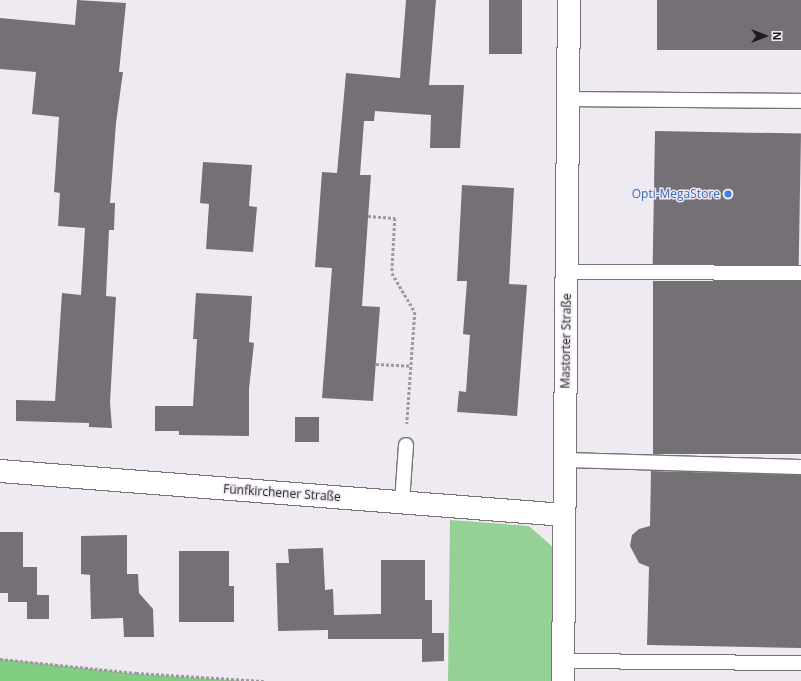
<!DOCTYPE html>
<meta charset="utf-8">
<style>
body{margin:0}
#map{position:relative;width:801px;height:681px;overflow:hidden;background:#efeaf1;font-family:"Open Sans",sans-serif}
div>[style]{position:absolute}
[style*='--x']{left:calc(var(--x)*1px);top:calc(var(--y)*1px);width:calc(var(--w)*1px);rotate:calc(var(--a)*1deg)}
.green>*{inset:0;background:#95d095}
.forest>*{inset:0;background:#81ce82}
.building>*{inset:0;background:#747076;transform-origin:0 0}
.path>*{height:2.5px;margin-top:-1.25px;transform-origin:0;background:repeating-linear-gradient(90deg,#9d999e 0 3px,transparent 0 5px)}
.roads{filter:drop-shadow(1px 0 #767278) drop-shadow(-1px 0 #767278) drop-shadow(0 1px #767278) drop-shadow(0 -1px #767278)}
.lane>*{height:14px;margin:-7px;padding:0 7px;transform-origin:7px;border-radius:7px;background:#fff}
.street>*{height:22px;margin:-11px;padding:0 11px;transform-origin:11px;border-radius:11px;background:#fff}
.dots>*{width:11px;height:11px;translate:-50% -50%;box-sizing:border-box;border:2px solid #efeaf1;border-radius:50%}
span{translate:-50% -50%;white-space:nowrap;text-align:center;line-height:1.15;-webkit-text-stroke:3px #efeaf1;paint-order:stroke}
.shop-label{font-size:12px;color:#366cbe}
.right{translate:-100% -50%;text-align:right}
.street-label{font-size:12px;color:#1e1c1f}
.north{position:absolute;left:745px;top:16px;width:40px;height:40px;-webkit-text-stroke:3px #efeaf1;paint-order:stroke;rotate:90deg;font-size:11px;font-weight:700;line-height:16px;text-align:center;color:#1e1c1f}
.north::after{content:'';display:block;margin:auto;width:14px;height:18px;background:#1e1c1f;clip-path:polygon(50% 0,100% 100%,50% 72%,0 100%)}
</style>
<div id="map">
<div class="green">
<div style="clip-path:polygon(450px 520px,529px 526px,555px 549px,553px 681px,448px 681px)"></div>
</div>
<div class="forest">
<div style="clip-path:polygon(0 659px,137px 674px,244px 681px,0 681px)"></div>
</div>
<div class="building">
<div style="clip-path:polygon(77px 0,126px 3px,119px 72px,123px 72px,116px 123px,110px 203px,115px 203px,114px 230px,109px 230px,106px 296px,116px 297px,110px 402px,112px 428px,89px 427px,89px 423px,16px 421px,16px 400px,55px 401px,62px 293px,81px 295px,85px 228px,58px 226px,60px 193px,54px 192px,59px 117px,32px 114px,36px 72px,0 69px,0 18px,75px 25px)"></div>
<div style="clip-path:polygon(406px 0,436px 0,429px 85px,464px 85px,460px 148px,430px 148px,431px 115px,375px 111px,374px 121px,364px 121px,360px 175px,371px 175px,362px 306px,380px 307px,373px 401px,322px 398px,332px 268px,315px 267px,322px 172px,337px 173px,346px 73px,400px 78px)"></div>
<div style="left:489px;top:0;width:33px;height:54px"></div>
<div style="left:657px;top:0;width:144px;height:50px"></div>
<div style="left:655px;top:131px;width:146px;height:133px;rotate:1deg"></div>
<div style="clip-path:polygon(203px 162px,252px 165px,249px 206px,257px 207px,253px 252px,206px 249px,209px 204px,200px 203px)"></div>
<div style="clip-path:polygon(462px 185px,514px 188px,509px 284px,527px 285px,517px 416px,457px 412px,459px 391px,466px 392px,470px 335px,463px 334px,467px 281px,457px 281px)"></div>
<div style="left:653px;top:281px;width:148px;height:173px"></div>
<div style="clip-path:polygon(196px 293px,252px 296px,249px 342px,254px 343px,249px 389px,249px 436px,179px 435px,179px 431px,155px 431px,155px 406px,193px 406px,197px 339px,193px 339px)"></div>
<div style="left:295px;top:417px;width:24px;height:25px"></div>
<div style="clip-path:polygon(651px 471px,801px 475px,801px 648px,647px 645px,649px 567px,639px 563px,630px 546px,632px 535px,639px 529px,650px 526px)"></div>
<div style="clip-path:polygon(0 532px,23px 532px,23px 567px,37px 567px,37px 595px,49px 595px,49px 619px,27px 619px,27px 602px,8px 602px,8px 593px,0 593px)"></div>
<div style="clip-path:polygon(127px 535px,127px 574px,138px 574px,139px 593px,153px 609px,154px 637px,124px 637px,123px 618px,91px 619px,90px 575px,81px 574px,81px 536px)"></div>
<div style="clip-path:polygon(323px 548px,325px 590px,333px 589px,334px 615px,381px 614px,381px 560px,425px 560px,425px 600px,432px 600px,432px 633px,444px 633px,444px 661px,422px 662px,422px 639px,328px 639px,328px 630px,278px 631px,276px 563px,289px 563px,288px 549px)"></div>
<div style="clip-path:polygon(179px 551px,229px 551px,229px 586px,234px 586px,234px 622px,179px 622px)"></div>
</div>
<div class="path">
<div style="--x:368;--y:216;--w:27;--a:4"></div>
<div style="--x:395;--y:218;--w:55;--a:93.1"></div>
<div style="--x:392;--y:273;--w:45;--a:59.5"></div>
<div style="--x:415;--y:312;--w:112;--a:94.1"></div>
<div style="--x:376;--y:364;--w:35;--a:3"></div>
<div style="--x:0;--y:659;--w:137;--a:5.9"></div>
<div style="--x:136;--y:673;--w:128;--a:3.6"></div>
</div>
<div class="roads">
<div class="lane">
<div style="--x:569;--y:99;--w:232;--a:0.5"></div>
<div style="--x:567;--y:272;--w:234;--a:0.2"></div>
<div style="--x:565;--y:460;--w:236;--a:1.7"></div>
<div style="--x:402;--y:502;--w:57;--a:-86"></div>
<div style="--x:563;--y:661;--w:238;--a:0.5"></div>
</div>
<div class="street">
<div style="--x:0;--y:471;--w:566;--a:4.46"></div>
<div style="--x:563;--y:681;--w:681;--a:-89.5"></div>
</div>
</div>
<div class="dots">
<div style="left:728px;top:194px;background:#3f7fe0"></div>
</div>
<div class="shop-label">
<span class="right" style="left:720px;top:194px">Opti-MegaStore</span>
</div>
<div class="street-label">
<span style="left:566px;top:341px;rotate:-89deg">Mastorter Straße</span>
<span style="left:282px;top:493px;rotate:4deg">Fünfkirchener Straße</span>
</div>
<div class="north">N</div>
</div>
